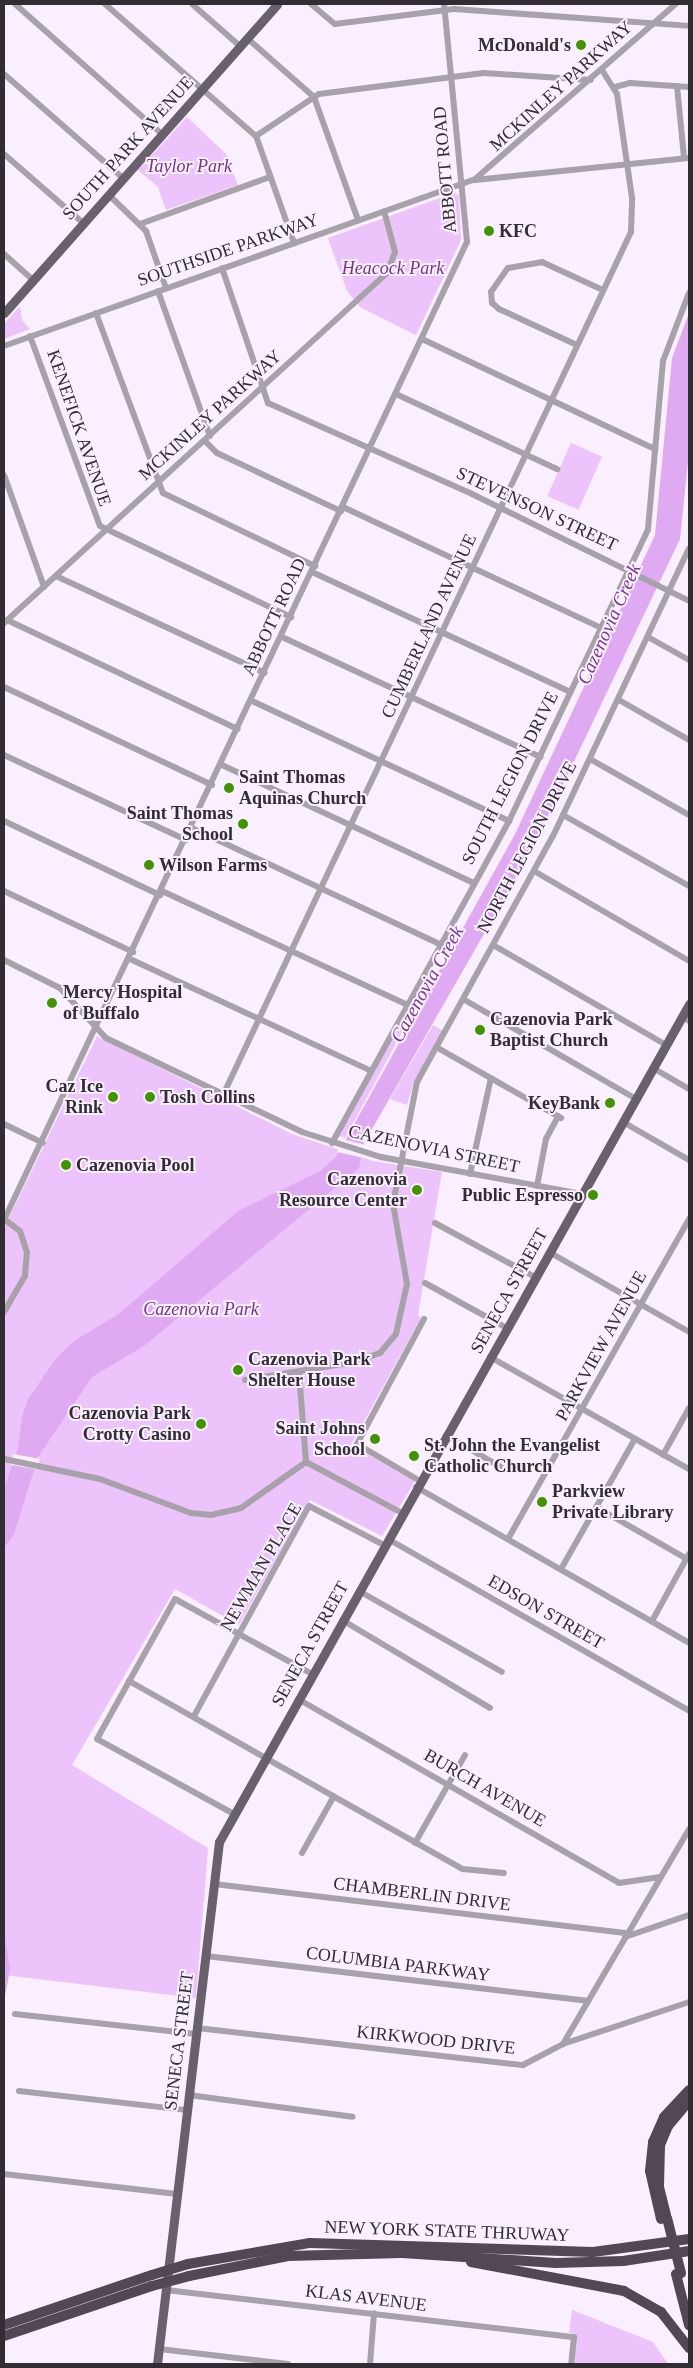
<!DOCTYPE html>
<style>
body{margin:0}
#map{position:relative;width:693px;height:2368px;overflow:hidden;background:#faeffe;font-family:Georgia,serif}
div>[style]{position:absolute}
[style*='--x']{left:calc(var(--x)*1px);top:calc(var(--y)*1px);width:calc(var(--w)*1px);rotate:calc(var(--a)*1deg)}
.green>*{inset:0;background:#ecc3fa;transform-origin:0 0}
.water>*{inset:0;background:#e0aaf3}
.pier>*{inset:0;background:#faeffe;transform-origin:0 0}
.minor>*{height:6px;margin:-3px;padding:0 3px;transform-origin:3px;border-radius:3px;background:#a7a2a9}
.major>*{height:9px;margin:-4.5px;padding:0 4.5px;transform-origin:4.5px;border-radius:4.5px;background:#68606b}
.highway>*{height:10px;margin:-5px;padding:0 5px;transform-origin:5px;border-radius:5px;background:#524855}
.highway-bridge>*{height:10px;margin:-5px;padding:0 5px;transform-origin:5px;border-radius:5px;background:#524855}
.dots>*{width:14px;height:14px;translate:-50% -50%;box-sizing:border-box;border:2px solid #faeffe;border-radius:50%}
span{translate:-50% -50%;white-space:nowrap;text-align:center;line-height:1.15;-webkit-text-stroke:4px #faeffe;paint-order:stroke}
.poi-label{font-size:18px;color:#312d33;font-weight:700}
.right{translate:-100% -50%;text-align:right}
.left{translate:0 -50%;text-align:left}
.street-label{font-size:18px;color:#312d33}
.park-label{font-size:18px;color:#743589;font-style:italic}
.water-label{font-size:19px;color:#77378c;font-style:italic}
.frame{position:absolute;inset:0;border:5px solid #312d33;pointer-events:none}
</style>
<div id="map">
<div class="green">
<div style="clip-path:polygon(187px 117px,226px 154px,238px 185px,166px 210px,158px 187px,138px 170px)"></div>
<div style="clip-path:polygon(454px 193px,459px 196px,461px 240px,416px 335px,360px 307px,347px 291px,328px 238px)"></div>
<div style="clip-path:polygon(20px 306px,22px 320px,30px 329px,4px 339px,4px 324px)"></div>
<div style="left:571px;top:443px;width:34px;height:58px;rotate:24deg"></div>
<div style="clip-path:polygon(407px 1008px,413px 1012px,345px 1138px,339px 1136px)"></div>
<div style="clip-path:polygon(433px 1025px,443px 1031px,414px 1081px,407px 1105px,390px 1099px)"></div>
<div style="clip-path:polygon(97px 1036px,292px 1134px,373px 1161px,442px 1172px,418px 1315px,421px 1318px,351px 1445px,415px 1481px,382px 1536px,310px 1500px,239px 1625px,175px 1589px,72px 1765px,208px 1848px,196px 1998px,4px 1975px,4px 1228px)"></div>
<div style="clip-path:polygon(572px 2310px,653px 2342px,668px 2364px,573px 2364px,576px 2334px,569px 2333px)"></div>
</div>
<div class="water">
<div style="clip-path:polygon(689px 313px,689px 452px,680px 539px,530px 854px,364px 1143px,359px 1168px,144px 1346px,92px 1377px,38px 1457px,14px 1534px,4px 1548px,4px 1489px,18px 1448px,22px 1417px,27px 1401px,56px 1358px,74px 1341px,120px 1313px,238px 1211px,320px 1171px,336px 1157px,515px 834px,655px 535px,672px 358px)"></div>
<div style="clip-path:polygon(4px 1934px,10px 1969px,4px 2002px)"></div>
</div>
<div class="pier">
<div style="clip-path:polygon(342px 1139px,366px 1145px,364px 1158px,337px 1152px)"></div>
<div style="left:13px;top:1454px;width:27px;height:11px;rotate:10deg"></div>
</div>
<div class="minor">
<div style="--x:15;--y:4;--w:196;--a:41.5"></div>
<div style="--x:105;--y:4;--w:201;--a:41.2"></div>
<div style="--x:256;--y:136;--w:114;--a:70.4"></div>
<div style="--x:192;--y:4;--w:64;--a:41.2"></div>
<div style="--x:311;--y:4;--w:31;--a:40"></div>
<div style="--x:335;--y:24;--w:120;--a:-7.2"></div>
<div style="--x:454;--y:9;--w:236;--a:4.1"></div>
<div style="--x:247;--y:38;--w:89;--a:41.4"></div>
<div style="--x:314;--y:97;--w:131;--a:70.3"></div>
<div style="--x:4;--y:74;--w:158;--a:41.2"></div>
<div style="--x:677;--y:86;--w:72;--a:84.4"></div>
<div style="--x:615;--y:87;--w:16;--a:-15"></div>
<div style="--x:630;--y:83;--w:59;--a:3.9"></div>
<div style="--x:256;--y:136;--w:76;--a:-33.7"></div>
<div style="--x:319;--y:94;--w:166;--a:-7.3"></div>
<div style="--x:484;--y:73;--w:107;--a:3.7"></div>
<div style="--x:4;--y:154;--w:105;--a:41.1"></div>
<div style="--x:475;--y:180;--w:215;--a:-5.9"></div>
<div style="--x:109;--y:195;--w:52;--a:44.2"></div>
<div style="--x:146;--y:231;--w:60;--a:70.7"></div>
<div style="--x:140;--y:224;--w:138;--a:-19.9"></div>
<div style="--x:4;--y:254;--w:39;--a:42"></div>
<div style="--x:222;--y:268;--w:143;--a:71.2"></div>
<div style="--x:268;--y:403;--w:223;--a:24"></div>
<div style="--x:472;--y:494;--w:242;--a:26.2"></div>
<div style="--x:158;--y:291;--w:154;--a:70.3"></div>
<div style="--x:96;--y:313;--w:192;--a:69.6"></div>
<div style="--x:163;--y:493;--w:169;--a:25.7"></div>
<div style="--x:30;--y:336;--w:202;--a:69.8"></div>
<div style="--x:100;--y:526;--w:212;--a:25.5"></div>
<div style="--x:422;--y:339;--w:258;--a:25.3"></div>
<div style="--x:577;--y:345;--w:86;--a:-155.2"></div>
<div style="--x:499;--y:309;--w:9;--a:-139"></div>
<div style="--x:492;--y:303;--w:11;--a:-95"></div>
<div style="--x:491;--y:292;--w:29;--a:-55"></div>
<div style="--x:508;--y:268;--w:35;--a:-10"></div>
<div style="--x:542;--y:262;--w:67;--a:24.7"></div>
<div style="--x:4;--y:346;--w:498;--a:-19.5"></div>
<div style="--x:474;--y:180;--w:268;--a:-41.1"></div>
<div style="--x:396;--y:394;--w:178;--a:25"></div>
<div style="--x:205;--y:441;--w:17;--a:45"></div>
<div style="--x:217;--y:453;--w:137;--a:25.1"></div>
<div style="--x:4;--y:475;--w:119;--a:70.3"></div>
<div style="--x:343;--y:507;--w:285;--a:25.1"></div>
<div style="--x:312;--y:572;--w:285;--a:24.9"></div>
<div style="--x:56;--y:576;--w:230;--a:24.9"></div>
<div style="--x:7;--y:620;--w:255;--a:25.3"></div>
<div style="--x:4;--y:623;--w:519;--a:-42.42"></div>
<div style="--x:387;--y:273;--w:22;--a:-69"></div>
<div style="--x:395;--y:252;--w:42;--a:-105"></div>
<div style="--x:282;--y:637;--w:285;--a:24.9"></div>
<div style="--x:648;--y:637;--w:47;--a:29.3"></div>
<div style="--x:4;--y:687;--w:230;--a:25.2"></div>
<div style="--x:619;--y:700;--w:81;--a:29.7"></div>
<div style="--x:252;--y:701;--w:284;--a:25"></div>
<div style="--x:4;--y:755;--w:201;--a:25"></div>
<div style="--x:590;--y:759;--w:114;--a:29.5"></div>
<div style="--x:222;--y:765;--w:278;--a:25.1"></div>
<div style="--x:563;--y:815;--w:145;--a:29.4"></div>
<div style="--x:4;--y:821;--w:173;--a:25.4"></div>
<div style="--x:192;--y:828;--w:274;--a:25.1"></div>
<div style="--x:534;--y:871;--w:179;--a:30.1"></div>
<div style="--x:4;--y:891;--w:143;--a:25.3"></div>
<div style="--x:162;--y:891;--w:268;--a:24.9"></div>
<div style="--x:493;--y:945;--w:200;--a:30"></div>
<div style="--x:130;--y:959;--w:264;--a:24.9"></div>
<div style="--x:4;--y:960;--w:63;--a:26.6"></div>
<div style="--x:60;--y:988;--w:68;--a:47.4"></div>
<div style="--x:106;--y:1038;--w:217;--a:25.6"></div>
<div style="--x:302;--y:1132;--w:83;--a:17.6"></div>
<div style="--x:381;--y:1157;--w:204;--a:10.4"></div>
<div style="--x:463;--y:999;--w:200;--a:30"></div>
<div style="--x:682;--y:1016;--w:9;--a:36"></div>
<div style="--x:436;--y:1047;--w:144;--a:29.6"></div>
<div style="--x:653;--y:1068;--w:42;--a:30.3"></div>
<div style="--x:224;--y:1093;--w:952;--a:-64.7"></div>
<div style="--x:631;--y:232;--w:34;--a:-88"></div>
<div style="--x:632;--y:198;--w:105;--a:-98.2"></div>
<div style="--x:617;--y:94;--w:28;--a:-122"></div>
<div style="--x:623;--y:1122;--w:76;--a:29.9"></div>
<div style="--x:4;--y:1124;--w:43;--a:26"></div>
<div style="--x:332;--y:1143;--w:367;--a:-61.2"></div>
<div style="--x:509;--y:821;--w:323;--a:-64.5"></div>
<div style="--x:648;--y:529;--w:169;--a:-84.9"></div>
<div style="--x:663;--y:361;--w:73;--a:-69.1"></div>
<div style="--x:470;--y:1174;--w:98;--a:-77.7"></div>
<div style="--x:537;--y:1186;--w:48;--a:-79.2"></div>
<div style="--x:546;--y:1139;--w:26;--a:-62"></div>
<div style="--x:4;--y:1219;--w:20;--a:37"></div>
<div style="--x:20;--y:1231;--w:22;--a:72"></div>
<div style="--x:27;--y:1252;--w:24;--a:95"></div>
<div style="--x:25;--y:1276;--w:42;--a:120.3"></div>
<div style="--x:4;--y:1220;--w:1082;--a:-64.67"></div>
<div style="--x:467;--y:242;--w:239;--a:-95.5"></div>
<div style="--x:435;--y:1223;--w:114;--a:28.4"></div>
<div style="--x:549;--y:1252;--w:161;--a:29.7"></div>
<div style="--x:425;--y:1283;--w:94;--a:28.8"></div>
<div style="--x:490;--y:1357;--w:228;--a:29.4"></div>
<div style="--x:299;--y:1373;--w:89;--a:85.5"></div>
<div style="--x:245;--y:1380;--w:111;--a:-9.3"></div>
<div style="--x:355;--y:1362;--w:27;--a:-20"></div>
<div style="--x:380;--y:1353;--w:25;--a:-50"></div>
<div style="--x:396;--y:1334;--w:51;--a:-77.6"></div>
<div style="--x:407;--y:1284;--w:81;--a:-99.9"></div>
<div style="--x:393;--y:1204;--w:124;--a:-78.9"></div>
<div style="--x:417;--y:1082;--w:281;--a:-61.1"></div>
<div style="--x:553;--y:836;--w:318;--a:-64.7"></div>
<div style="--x:446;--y:1435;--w:67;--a:30.4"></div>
<div style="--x:663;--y:1455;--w:54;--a:-61"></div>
<div style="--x:4;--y:1459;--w:98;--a:11.8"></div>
<div style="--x:100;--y:1479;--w:97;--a:20.5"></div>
<div style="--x:191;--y:1513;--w:20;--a:6"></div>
<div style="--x:211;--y:1515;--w:31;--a:-13"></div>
<div style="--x:241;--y:1508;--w:80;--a:-35.3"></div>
<div style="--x:306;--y:1462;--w:109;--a:28"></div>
<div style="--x:420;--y:1481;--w:73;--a:-149.6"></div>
<div style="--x:357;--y:1444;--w:142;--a:-61.8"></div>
<div style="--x:416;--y:1487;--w:314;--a:29.7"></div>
<div style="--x:596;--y:1507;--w:105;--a:29.7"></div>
<div style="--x:388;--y:1539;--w:347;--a:29.7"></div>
<div style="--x:508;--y:1539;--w:368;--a:-60.5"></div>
<div style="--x:561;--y:1569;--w:150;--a:-60.4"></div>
<div style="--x:359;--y:1591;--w:164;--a:29.5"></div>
<div style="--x:342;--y:1620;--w:172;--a:30.7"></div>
<div style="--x:652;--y:1621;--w:77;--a:-61.1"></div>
<div style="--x:129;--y:1681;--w:383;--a:29.4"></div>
<div style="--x:463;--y:1869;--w:41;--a:5.6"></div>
<div style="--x:298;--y:1699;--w:370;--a:29.8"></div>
<div style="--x:619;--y:1883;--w:42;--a:-8.1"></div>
<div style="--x:194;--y:1716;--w:239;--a:-61.3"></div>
<div style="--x:309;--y:1506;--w:85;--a:27.5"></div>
<div style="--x:234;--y:1814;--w:156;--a:-151.3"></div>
<div style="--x:97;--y:1739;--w:160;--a:-60.9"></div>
<div style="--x:175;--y:1599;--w:156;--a:28.7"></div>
<div style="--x:415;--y:1843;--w:101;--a:-60.4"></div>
<div style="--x:302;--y:1853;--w:65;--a:-60.7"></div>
<div style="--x:214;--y:1884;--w:416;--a:6.8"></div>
<div style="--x:625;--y:1937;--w:68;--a:-19"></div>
<div style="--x:206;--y:1956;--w:384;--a:6.7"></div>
<div style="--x:15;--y:2014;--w:182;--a:6.3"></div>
<div style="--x:197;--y:2028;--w:328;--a:6.5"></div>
<div style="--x:523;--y:2065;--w:45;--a:-27.7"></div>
<div style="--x:563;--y:2044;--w:133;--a:-18.4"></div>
<div style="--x:563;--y:2044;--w:249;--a:-59.6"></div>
<div style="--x:19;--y:2091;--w:169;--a:6.5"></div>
<div style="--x:189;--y:2095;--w:165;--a:7.6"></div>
<div style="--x:4;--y:2174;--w:174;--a:6.6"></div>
<div style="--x:166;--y:2290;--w:411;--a:6.6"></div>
<div style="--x:574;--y:2337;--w:27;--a:96"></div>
<div style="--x:159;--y:2349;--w:130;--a:6.6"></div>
<div style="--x:370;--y:2364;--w:51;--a:-85.5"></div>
</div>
<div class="major">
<div style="--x:4;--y:313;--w:412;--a:-48.5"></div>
<div style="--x:157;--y:2364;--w:526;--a:-83.23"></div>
<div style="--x:219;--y:1842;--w:961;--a:-60.71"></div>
</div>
<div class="highway">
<div style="--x:666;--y:2215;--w:30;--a:-104"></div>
<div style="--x:659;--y:2186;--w:41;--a:-88.6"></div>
<div style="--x:660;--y:2145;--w:21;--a:-67"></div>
<div style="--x:668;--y:2126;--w:33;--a:-50"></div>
<div style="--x:661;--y:2219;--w:49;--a:-102.9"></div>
<div style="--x:650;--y:2171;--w:29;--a:-84"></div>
<div style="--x:653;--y:2142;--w:27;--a:-66"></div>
<div style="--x:664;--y:2117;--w:37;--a:-47"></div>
<div style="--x:471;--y:2262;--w:156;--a:10.7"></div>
<div style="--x:624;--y:2291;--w:43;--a:29.6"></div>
<div style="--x:661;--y:2312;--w:46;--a:52.1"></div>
<div style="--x:188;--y:2264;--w:124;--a:-9.8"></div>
<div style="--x:310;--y:2243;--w:283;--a:1.8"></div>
<div style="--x:593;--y:2252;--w:97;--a:-7.7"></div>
<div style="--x:676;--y:2274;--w:53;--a:75.7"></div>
<div style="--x:189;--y:2276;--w:101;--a:-11.4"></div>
<div style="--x:288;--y:2256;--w:114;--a:-1.5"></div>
<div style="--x:402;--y:2253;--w:154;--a:3.7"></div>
<div style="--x:556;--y:2263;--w:67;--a:-1.7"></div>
<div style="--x:623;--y:2261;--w:67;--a:-8.6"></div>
<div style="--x:4;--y:2325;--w:156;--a:-18.7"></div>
<div style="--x:4;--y:2336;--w:156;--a:-18.7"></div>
</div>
<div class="highway-bridge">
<div style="--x:667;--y:2218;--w:57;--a:75.7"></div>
<div style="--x:152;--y:2275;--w:38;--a:-17"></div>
<div style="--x:152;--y:2286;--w:38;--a:-15"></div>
</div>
<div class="dots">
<div style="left:581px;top:45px;background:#419400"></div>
<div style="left:489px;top:231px;background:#419400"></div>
<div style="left:229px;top:788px;background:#419400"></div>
<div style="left:243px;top:824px;background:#419400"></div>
<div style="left:149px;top:865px;background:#419400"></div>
<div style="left:52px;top:1003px;background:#419400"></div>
<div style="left:480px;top:1030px;background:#419400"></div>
<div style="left:113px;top:1097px;background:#419400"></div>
<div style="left:150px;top:1097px;background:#419400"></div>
<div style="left:610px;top:1103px;background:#419400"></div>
<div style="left:66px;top:1165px;background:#419400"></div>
<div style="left:417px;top:1190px;background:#419400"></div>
<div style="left:593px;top:1195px;background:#419400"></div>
<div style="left:238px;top:1370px;background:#419400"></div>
<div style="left:201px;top:1424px;background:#419400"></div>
<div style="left:375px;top:1439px;background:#419400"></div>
<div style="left:414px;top:1456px;background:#419400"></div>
<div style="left:542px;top:1502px;background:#419400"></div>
</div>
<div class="poi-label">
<span class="right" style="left:571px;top:45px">McDonald's</span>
<span class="left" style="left:499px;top:231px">KFC</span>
<span class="left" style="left:239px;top:788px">Saint Thomas<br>Aquinas Church</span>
<span class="right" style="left:233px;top:824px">Saint Thomas<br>School</span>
<span class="left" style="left:159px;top:865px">Wilson Farms</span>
<span class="left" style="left:63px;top:1003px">Mercy Hospital<br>of Buffalo</span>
<span class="left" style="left:490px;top:1030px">Cazenovia Park<br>Baptist Church</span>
<span class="right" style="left:103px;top:1097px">Caz Ice<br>Rink</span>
<span class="left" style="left:160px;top:1097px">Tosh Collins</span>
<span class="right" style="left:600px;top:1103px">KeyBank</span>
<span class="left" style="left:76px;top:1165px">Cazenovia Pool</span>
<span class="right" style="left:407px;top:1190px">Cazenovia<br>Resource Center</span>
<span class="right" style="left:583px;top:1195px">Public Espresso</span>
<span class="left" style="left:248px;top:1370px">Cazenovia Park<br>Shelter House</span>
<span class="right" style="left:191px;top:1424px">Cazenovia Park<br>Crotty Casino</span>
<span class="right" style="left:365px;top:1439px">Saint Johns<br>School</span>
<span class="left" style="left:424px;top:1456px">St. John the Evangelist<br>Catholic Church</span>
<span class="left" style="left:552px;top:1502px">Parkview<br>Private Library</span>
</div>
<div class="street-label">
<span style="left:561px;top:86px;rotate:-42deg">MCKINLEY PARKWAY</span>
<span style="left:128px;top:148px;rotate:-48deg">SOUTH PARK AVENUE</span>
<span style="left:445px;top:170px;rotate:-95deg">ABBOTT ROAD</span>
<span style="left:228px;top:250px;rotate:-19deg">SOUTHSIDE PARKWAY</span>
<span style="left:210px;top:415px;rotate:-42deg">MCKINLEY PARKWAY</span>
<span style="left:79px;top:428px;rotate:71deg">KENEFICK AVENUE</span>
<span style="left:537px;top:509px;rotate:25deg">STEVENSON STREET</span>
<span style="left:274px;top:617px;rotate:-65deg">ABBOTT ROAD</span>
<span style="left:429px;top:626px;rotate:-65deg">CUMBERLAND AVENUE</span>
<span style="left:510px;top:778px;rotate:-63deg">SOUTH LEGION DRIVE</span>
<span style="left:527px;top:847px;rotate:-62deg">NORTH LEGION DRIVE</span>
<span style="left:434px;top:1149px;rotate:12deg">CAZENOVIA STREET</span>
<span style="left:509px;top:1291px;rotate:-61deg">SENECA STREET</span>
<span style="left:601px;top:1346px;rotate:-61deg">PARKVIEW AVENUE</span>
<span style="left:261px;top:1567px;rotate:-60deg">NEWMAN PLACE</span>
<span style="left:546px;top:1612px;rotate:30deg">EDSON STREET</span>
<span style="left:310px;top:1644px;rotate:-61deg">SENECA STREET</span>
<span style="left:485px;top:1788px;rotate:30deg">BURCH AVENUE</span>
<span style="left:422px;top:1894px;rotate:7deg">CHAMBERLIN DRIVE</span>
<span style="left:398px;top:1964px;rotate:7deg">COLUMBIA PARKWAY</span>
<span style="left:436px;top:2040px;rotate:6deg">KIRKWOOD DRIVE</span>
<span style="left:179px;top:2041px;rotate:-83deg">SENECA STREET</span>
<span style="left:447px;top:2231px;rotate:2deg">NEW YORK STATE THRUWAY</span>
<span style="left:366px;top:2298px;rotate:7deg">KLAS AVENUE</span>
</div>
<div class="park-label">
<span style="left:189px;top:166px">Taylor Park</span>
<span style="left:393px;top:268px">Heacock Park</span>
<span style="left:201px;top:1309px">Cazenovia Park</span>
</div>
<div class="water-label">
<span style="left:609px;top:624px;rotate:-66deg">Cazenovia Creek</span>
<span style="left:427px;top:984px;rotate:-61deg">Cazenovia Creek</span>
</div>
<div class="frame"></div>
</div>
